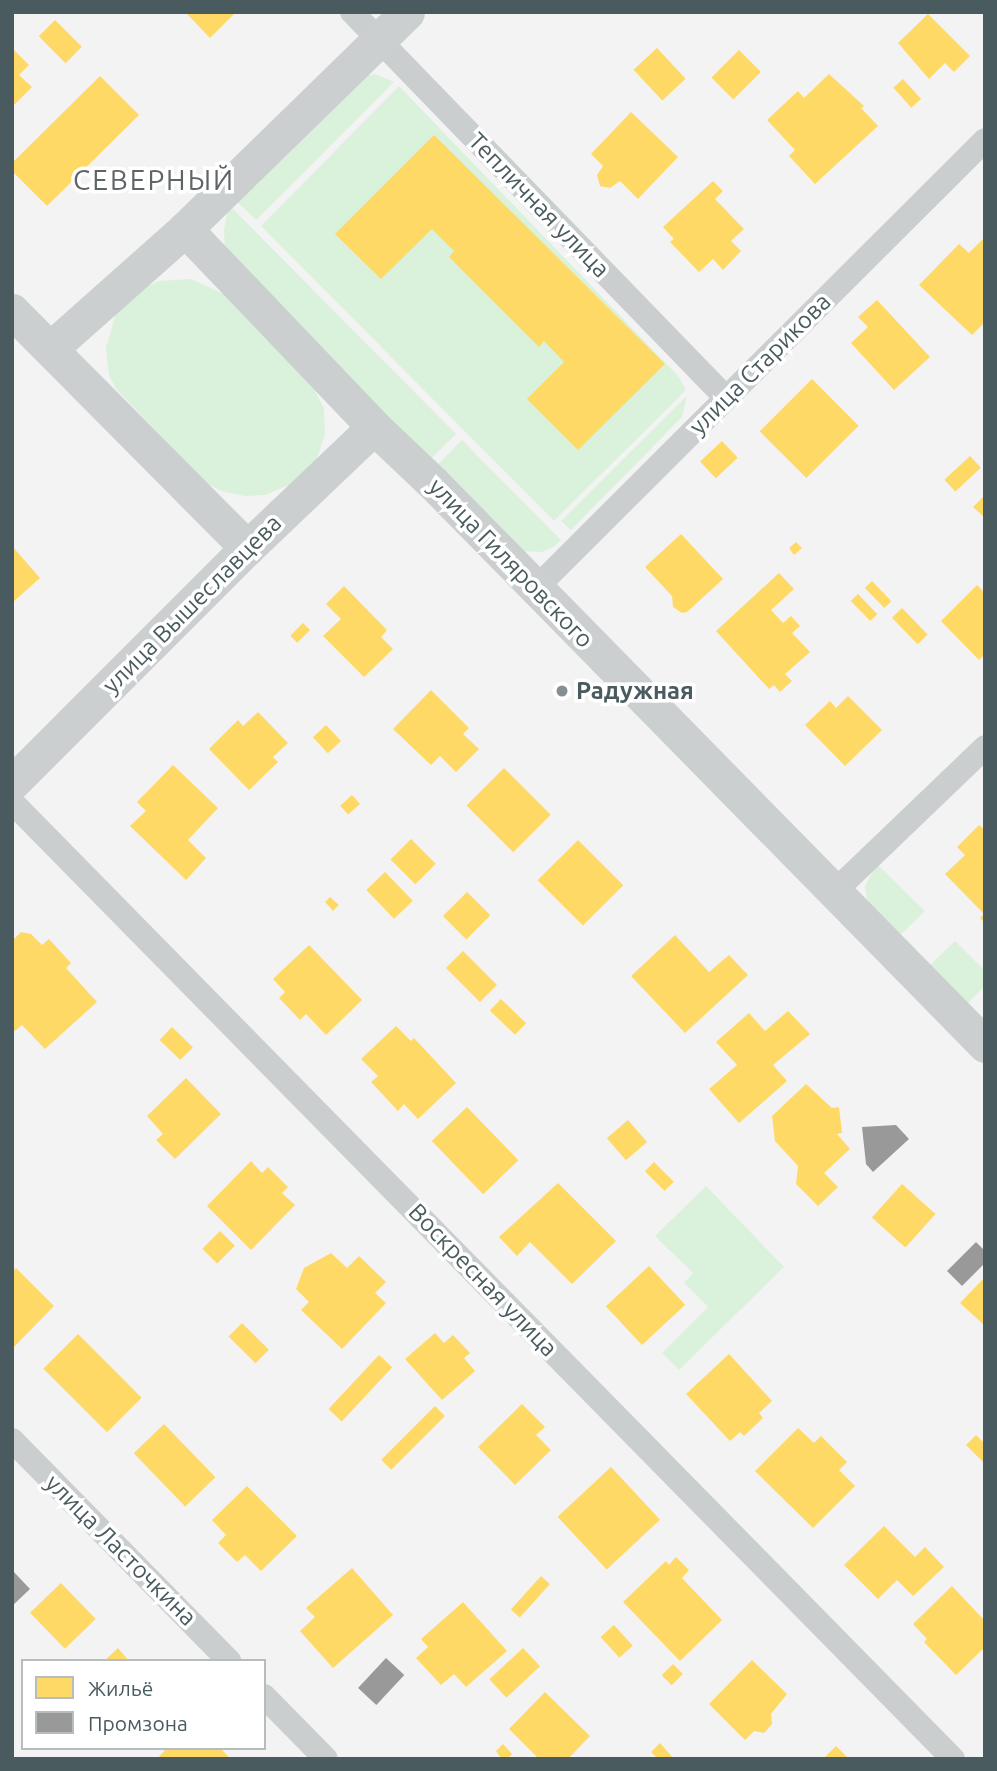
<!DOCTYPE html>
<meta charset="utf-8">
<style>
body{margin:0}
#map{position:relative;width:997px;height:1771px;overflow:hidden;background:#f4f3f3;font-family:Ubuntu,sans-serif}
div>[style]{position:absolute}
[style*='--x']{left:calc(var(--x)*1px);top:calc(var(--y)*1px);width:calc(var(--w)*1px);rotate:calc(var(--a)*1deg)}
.green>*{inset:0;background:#daf1dc}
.homes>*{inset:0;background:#ffd966;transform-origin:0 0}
.industry>*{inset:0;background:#999;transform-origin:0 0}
.street>*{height:24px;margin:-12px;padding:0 12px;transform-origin:12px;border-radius:12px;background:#cacecf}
.secondary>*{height:35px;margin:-17.5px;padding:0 17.5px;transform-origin:17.5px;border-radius:17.5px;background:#cbcfd0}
.dots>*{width:19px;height:19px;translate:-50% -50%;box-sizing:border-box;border:4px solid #fff;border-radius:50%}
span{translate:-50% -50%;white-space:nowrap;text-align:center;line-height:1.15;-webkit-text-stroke:7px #fff;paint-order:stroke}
.street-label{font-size:24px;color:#4a5b60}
.poi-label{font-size:24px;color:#4a5b60;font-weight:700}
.left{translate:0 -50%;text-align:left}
.quarter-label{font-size:28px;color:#5f6567;letter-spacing:2px}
.frame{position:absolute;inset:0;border:14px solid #4a5b60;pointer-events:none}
.legend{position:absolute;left:21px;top:1659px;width:245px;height:91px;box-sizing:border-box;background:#fff;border:2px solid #b7bdbf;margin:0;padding:9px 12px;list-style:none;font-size:21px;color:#4a5b60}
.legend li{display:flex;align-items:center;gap:14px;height:35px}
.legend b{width:35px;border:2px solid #b7bdbf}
</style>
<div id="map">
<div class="green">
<div style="clip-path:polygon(375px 74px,394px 82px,256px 220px,233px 198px,363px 76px)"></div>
<div style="clip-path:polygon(399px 86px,678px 376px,686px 390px,554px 521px,261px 226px)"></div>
<div style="clip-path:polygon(229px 205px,456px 434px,428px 462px,225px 250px,224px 230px)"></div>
<div style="clip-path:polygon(191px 279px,226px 295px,313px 387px,324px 408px,325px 435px,316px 460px,289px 485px,265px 495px,245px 496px,221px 491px,205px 482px,116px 389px,109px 375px,106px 348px,116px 313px,143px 288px,159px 281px)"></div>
<div style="clip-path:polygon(687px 396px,682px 417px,571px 530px,561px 521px)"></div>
<div style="clip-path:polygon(462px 440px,561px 540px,553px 547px,542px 552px,522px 551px,434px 468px)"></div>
<div style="clip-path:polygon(877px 864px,925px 911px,898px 937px,868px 908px,865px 886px)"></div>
<div style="clip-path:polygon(955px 941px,985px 971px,985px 986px,966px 1005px,928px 967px)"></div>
<div style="clip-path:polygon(706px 1186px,784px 1267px,679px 1370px,662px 1353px,708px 1307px,684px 1283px,693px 1273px,655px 1236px)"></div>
</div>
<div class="homes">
<div style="clip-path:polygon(185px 12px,236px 12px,210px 38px)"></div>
<div style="clip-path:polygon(928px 14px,970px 56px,954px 72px,945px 63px,929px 79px,898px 43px)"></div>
<div style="left:55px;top:20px;width:38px;height:23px;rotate:45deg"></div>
<div style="clip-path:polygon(12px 48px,29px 65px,19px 75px,32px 87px,12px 107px)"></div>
<div style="left:657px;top:48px;width:42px;height:32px;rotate:47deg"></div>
<div style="left:739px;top:50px;width:31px;height:39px;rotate:45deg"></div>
<div style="clip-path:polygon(829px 74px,864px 106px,861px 108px,878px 126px,815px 184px,789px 156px,795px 150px,767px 120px,798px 91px,804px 98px)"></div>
<div style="clip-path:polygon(100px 76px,139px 115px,47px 206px,12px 171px,12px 163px)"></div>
<div style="left:903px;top:79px;width:27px;height:13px;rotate:48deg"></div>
<div style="clip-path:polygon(631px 112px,678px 157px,638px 199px,620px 181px,610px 188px,600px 186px,597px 175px,603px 166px,591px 154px)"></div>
<div style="clip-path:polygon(434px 135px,665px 364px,578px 450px,527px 399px,564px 362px,544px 341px,539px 347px,449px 257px,454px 251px,432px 229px,381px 279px,335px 234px)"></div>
<div style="clip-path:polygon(713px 181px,723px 191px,715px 199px,744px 229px,731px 241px,741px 251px,723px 270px,713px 259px,699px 272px,670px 242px,674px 239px,663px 227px)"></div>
<div style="clip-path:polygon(985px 237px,985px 322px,972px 335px,919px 285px,959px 244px,969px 253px)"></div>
<div style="clip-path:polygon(877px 300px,930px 357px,894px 390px,851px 343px,868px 327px,858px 317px)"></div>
<div style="left:812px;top:379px;width:66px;height:74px;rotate:45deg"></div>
<div style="left:722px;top:441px;width:23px;height:30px;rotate:47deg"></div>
<div style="left:970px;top:456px;width:16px;height:35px;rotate:47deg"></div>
<div style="clip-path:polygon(985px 495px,985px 518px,973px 507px)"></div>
<div style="clip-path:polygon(681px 534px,723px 579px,687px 612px,682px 613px,673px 607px,672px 596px,645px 567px)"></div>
<div style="clip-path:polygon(796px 542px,802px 548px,794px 555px,789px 548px)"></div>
<div style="clip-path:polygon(12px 546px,40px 578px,12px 603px)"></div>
<div style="clip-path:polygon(779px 573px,794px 589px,771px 610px,783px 623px,791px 616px,800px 626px,792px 633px,810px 652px,785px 674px,792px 681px,780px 692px,774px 685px,769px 689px,716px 631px)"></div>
<div style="left:872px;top:581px;width:28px;height:10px;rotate:46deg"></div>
<div style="clip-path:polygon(977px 585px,985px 593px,985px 654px,979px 660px,941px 621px)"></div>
<div style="clip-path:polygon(344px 586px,387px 630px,381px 637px,393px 649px,364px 677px,323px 636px,341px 619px,326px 604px)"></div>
<div style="left:858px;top:594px;width:28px;height:10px;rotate:46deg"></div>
<div style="left:902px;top:608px;width:37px;height:14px;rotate:46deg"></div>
<div style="left:303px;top:623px;width:10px;height:18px;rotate:45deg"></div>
<div style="clip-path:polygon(431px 690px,469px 728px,463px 734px,479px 749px,456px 772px,440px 756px,431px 765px,393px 729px)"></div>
<div style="clip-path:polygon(848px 696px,882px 730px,845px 766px,805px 725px,830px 701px,836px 708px)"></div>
<div style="clip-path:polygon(258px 712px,288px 743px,273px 757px,278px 762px,249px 790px,209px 749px,238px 720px,243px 726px)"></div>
<div style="left:326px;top:725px;width:22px;height:18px;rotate:47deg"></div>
<div style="clip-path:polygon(173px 765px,218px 808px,188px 840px,206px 858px,186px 880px,130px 826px,146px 811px,137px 802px)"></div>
<div style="left:504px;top:768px;width:66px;height:53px;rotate:45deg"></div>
<div style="left:352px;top:795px;width:12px;height:16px;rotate:48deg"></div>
<div style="clip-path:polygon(979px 825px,985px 830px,985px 923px,980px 918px,984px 914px,945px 874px,965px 855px,957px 847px)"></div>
<div style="left:411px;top:839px;width:35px;height:29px;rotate:45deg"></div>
<div style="left:578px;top:840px;width:64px;height:57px;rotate:45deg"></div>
<div style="left:385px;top:872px;width:40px;height:26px;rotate:46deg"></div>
<div style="left:467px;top:892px;width:33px;height:34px;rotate:45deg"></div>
<div style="clip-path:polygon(330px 897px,339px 905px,333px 911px,325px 902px)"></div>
<div style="clip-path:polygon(21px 932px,31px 934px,42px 945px,49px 939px,71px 963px,66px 968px,97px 1002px,45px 1049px,22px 1025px,15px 1031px,12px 1028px,12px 941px)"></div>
<div style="clip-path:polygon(675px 935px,709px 972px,729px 955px,748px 975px,685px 1033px,631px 976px)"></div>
<div style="clip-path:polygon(309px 945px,362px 1000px,326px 1035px,306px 1014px,300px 1020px,279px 998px,285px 992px,273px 979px)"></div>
<div style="left:463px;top:951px;width:48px;height:24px;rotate:45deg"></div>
<div style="left:501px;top:999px;width:35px;height:16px;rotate:44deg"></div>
<div style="clip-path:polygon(788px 1011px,810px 1034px,773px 1065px,787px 1081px,739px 1123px,709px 1089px,737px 1065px,716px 1042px,749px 1013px,765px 1031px)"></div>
<div style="clip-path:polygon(396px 1026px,411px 1041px,414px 1038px,456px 1083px,418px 1119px,404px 1104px,398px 1111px,371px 1082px,378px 1076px,361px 1059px)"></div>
<div style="left:172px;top:1027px;width:29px;height:18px;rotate:44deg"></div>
<div style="clip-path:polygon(186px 1078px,221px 1114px,175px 1159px,156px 1140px,163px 1134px,147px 1116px)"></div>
<div style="clip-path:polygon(806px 1084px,832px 1108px,839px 1107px,842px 1133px,837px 1134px,850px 1149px,824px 1173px,838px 1187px,818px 1206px,796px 1184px,798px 1166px,775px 1141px,772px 1116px)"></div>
<div style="left:467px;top:1107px;width:74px;height:49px;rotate:46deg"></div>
<div style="left:628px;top:1120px;width:29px;height:28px;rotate:49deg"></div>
<div style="clip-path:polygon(251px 1161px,262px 1173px,268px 1167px,288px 1187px,282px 1193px,295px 1205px,251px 1250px,207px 1206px)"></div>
<div style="left:654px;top:1162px;width:28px;height:13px;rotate:45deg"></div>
<div style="clip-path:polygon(558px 1183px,616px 1241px,572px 1284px,530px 1242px,517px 1256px,499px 1237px)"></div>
<div style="left:902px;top:1184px;width:45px;height:45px;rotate:42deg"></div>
<div style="left:220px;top:1231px;width:21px;height:25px;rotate:45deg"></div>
<div style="clip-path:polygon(331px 1253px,347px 1268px,359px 1256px,386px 1282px,375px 1293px,386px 1303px,342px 1349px,301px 1310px,309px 1302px,296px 1289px,304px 1268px)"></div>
<div style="left:649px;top:1266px;width:53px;height:59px;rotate:47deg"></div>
<div style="clip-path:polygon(16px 1268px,54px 1306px,12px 1349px,12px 1272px)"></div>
<div style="clip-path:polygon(985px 1277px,985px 1326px,960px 1303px)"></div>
<div style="left:242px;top:1323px;width:38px;height:19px;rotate:45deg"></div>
<div style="clip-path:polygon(435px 1333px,444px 1343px,453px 1335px,470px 1353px,464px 1358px,475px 1371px,442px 1400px,405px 1359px)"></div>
<div style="left:78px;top:1334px;width:90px;height:49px;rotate:45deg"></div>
<div style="clip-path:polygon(729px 1354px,772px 1401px,759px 1413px,763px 1418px,744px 1436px,740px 1432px,730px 1441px,686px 1394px)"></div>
<div style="left:379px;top:1355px;width:18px;height:74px;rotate:43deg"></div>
<div style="clip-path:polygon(522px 1404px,545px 1427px,536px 1435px,551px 1450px,515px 1485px,478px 1447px)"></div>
<div style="left:435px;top:1406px;width:14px;height:76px;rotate:45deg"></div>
<div style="left:164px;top:1424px;width:74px;height:42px;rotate:46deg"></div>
<div style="clip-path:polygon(798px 1428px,814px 1443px,821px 1436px,847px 1462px,839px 1470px,855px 1486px,813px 1528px,755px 1471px)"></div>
<div style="clip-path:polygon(976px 1435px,985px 1444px,985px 1464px,966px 1445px)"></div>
<div style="left:611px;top:1467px;width:72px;height:73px;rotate:47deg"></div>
<div style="clip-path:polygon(247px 1486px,297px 1536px,261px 1571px,245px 1555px,237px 1562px,218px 1543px,226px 1535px,212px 1520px)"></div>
<div style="clip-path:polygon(884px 1526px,915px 1557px,925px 1547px,944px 1567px,913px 1596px,897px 1580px,878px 1599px,844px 1565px)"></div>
<div style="clip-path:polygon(676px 1557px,689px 1570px,682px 1578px,722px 1620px,680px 1661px,623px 1602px,666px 1561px,669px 1565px)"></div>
<div style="clip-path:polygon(352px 1568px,393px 1615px,333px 1668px,300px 1631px,315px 1617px,306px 1608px)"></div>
<div style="left:541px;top:1576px;width:12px;height:45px;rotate:42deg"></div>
<div style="left:61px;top:1583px;width:50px;height:43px;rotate:46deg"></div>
<div style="clip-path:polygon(952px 1586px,985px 1621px,985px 1647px,956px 1675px,924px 1642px,927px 1639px,913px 1624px)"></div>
<div style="clip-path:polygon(463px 1602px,507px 1651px,466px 1687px,454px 1674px,441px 1685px,416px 1658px,428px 1647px,421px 1639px)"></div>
<div style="left:614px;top:1625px;width:28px;height:18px;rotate:48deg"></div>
<div style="clip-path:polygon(118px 1648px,129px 1661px,104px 1661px)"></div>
<div style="left:523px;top:1648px;width:25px;height:46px;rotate:47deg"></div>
<div style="clip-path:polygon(752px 1660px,787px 1694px,771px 1714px,772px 1724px,764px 1733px,754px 1731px,745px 1740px,709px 1704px)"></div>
<div style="left:673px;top:1664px;width:14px;height:16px;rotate:45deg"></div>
<div style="clip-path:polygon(545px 1692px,590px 1736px,568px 1759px,539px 1759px,509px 1729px)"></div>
<div style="clip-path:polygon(660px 1743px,674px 1759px,658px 1759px,651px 1752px)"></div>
<div style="clip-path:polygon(503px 1744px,512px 1754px,507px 1759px,502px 1759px,496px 1751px)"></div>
<div style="clip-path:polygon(836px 1746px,849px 1759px,823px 1759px)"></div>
<div style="clip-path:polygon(167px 1748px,220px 1748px,231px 1759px,157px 1759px)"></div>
</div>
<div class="industry">
<div style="clip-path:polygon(896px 1125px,909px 1139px,873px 1172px,866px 1164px,862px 1127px)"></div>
<div style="clip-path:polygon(976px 1242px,985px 1251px,985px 1263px,962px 1286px,947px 1271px)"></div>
<div style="clip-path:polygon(12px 1570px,30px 1589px,12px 1606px)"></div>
<div style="left:386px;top:1658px;width:25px;height:41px;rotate:43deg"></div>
</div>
<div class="street">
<div style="--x:352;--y:12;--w:537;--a:45.9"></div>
<div style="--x:536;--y:588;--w:634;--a:-44.94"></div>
<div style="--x:12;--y:802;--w:1342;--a:45.48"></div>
<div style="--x:834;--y:892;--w:209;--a:-43.8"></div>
<div style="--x:12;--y:1440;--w:310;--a:45.5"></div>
<div style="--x:264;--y:1696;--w:88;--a:45.5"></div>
</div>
<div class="secondary">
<div style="--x:185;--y:229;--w:274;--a:46.3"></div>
<div style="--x:374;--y:427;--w:81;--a:43.5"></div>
<div style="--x:433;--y:483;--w:788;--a:45.51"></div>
<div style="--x:12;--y:311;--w:334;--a:45.2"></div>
<div style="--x:50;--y:349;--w:181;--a:-41.6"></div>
<div style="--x:185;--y:229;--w:310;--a:-44.3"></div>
<div style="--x:12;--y:783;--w:332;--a:-45"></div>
<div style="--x:247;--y:548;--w:175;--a:-43.6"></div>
</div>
<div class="dots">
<div style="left:562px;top:691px;background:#869093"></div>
</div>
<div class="street-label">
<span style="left:539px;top:205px;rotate:46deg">Тепличная улица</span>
<span style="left:760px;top:364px;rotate:-45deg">улица Старикова</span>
<span style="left:511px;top:563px;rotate:46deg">улица Гиляровского</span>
<span style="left:192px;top:604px;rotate:-45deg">улица Вышеславцева</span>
<span style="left:483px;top:1280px;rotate:46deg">Воскресная улица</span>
<span style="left:121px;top:1550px;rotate:45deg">улица Ласточкина</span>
</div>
<div class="poi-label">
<span class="left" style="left:576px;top:691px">Радужная</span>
</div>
<div class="quarter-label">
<span style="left:154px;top:180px">СЕВЕРНЫЙ</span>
</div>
<div class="frame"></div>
<ul class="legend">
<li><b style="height:19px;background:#ffd966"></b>Жильё</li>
<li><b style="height:19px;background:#999"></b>Промзона</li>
</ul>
</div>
